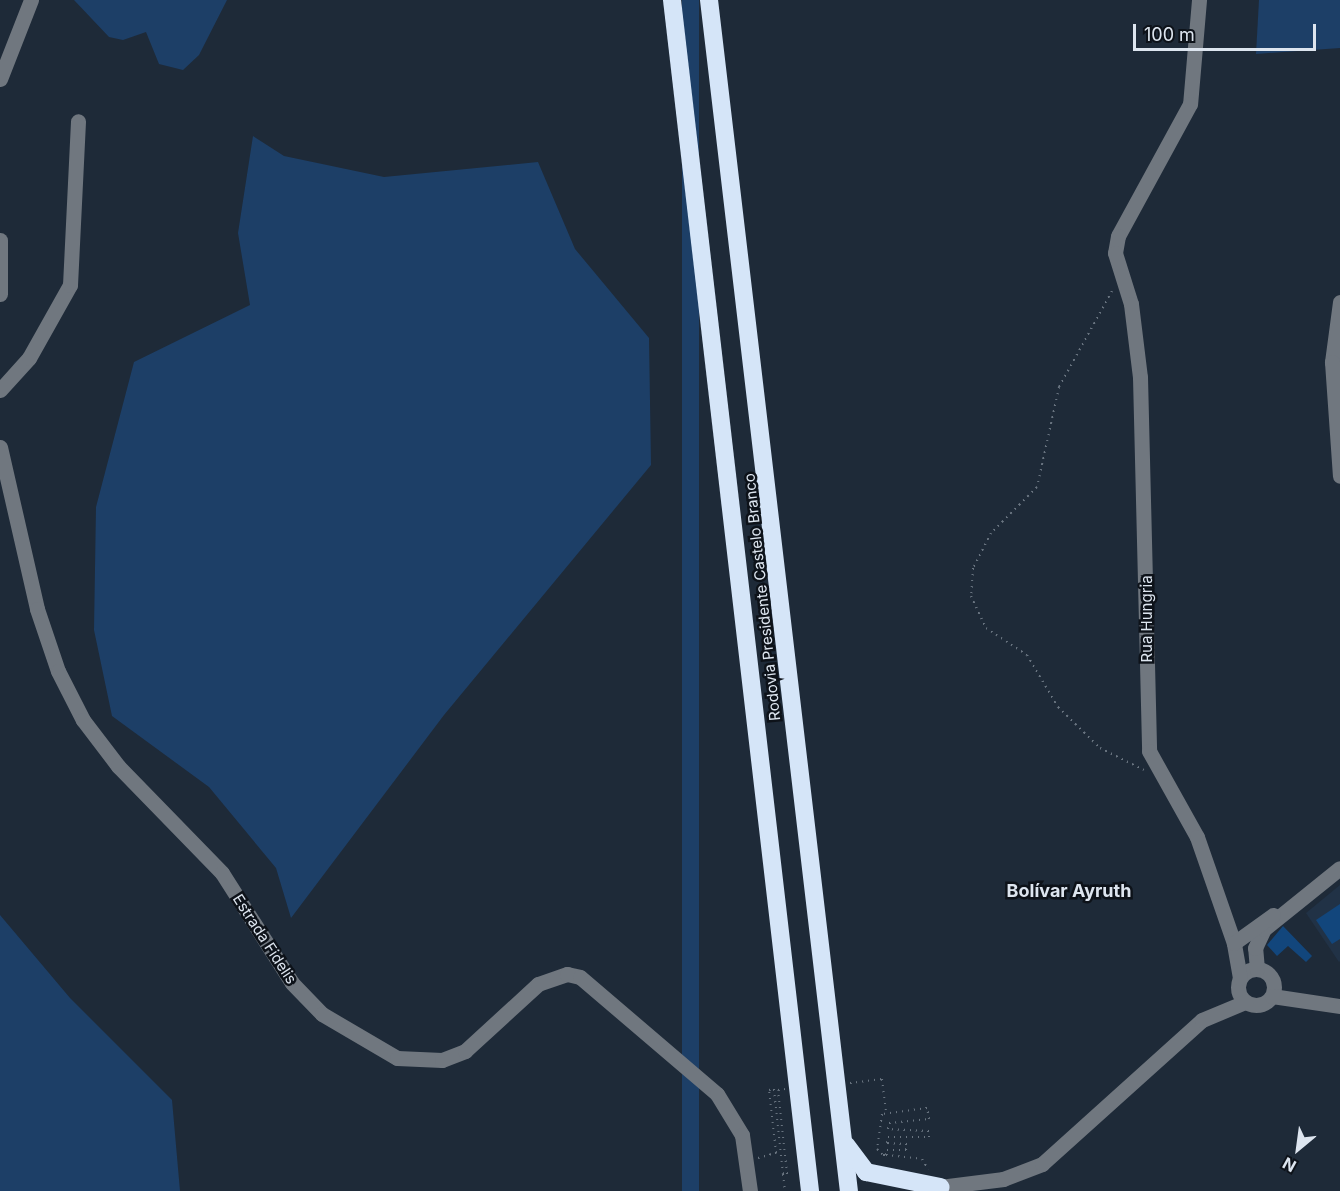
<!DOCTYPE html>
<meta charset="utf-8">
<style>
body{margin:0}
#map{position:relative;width:1340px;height:1191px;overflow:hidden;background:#1e2a38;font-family:Inter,sans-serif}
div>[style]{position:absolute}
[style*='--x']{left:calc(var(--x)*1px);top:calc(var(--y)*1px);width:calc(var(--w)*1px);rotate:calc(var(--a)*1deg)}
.built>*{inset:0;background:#213246}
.green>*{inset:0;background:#1d3f67;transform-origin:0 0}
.building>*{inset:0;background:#12467c}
.path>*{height:2px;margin-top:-1px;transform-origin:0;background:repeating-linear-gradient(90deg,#697480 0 1.5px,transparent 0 6px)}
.minor>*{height:15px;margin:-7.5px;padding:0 7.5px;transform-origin:7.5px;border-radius:7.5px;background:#70777f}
.minor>.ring{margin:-7.5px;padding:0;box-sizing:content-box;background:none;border:15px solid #70777f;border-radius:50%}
.highway>*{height:18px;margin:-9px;padding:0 9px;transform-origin:9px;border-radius:9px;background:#d5e5f8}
span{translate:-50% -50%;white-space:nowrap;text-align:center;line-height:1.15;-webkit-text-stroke:5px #0d1219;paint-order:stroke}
.street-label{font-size:15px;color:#dde5ef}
.quarter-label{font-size:18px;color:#dde5ef;font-weight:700}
.north{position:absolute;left:1268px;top:1119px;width:60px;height:60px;-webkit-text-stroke:4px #0d1219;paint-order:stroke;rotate:209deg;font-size:16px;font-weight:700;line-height:24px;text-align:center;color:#dde5ef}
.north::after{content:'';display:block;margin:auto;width:21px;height:27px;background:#dde5ef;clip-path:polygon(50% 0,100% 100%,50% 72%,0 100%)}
.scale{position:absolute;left:1133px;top:24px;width:183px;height:27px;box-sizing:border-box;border:3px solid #dde5ef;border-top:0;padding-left:8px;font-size:18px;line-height:21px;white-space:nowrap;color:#dde5ef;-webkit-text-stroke:4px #0d1219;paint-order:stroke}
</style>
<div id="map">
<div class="built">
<div style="clip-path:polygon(1340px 885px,1340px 961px,1339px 962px,1306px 913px)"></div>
</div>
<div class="green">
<div style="clip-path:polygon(74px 0,227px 0,199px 55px,183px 70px,159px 64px,146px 32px,123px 40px,109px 37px)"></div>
<div style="left:682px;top:0;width:17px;height:1199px"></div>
<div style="clip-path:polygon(1259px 0,1340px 0,1340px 48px,1256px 54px)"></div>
<div style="clip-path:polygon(253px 136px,284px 156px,384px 177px,538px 162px,575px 249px,649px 338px,651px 465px,444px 715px,291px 918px,276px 868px,209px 787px,112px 716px,94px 630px,96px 507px,134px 362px,250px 305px,238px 233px)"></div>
<div style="clip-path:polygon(0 915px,70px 998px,172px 1100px,180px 1191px,0 1191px)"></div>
</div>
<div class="building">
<div style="clip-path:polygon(1340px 904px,1340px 939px,1332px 944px,1316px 920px)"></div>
<div style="clip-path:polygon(1283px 926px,1312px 956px,1306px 962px,1288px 946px,1277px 956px,1267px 945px)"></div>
</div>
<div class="path">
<div style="--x:1112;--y:291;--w:110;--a:118.9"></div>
<div style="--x:1059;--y:387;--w:102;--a:102.4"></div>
<div style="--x:1037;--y:487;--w:65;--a:135"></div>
<div style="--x:991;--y:533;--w:39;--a:117"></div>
<div style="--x:973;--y:568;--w:28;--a:94"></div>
<div style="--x:971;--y:596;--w:35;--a:65"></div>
<div style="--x:986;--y:628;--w:49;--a:33.4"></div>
<div style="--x:1027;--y:655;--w:61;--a:59.2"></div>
<div style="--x:1058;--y:707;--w:59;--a:44.3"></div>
<div style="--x:1100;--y:748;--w:49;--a:26.6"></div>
<div style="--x:850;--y:1083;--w:32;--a:-7"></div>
<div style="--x:882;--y:1079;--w:34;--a:83"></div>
<div style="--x:774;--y:1089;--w:85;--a:84"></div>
<div style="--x:783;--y:1174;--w:4;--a:0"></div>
<div style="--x:787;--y:1174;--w:84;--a:-96.1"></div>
<div style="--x:778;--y:1090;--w:7;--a:-8"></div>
<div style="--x:886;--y:1155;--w:5;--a:-79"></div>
<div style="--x:887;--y:1150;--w:19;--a:0"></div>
<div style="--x:906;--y:1150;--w:6;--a:-81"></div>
<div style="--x:907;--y:1144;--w:20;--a:-177"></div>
<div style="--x:887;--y:1143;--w:6;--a:-81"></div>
<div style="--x:888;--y:1137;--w:41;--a:0"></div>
<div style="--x:929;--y:1137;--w:6;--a:-90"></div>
<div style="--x:929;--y:1131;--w:41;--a:-177.2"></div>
<div style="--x:888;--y:1129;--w:6;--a:-81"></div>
<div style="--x:889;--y:1123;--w:40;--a:-5.7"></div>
<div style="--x:929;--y:1119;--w:11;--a:-100"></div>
<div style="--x:927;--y:1108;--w:45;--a:172.4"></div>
<div style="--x:882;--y:1114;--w:35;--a:98"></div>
<div style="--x:877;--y:1149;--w:8;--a:45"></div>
<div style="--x:883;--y:1155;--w:3;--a:0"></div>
<div style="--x:886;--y:1155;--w:36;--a:6"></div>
<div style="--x:922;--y:1159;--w:12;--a:59"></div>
<div style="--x:758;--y:1158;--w:19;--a:-16"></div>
<div style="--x:776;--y:1153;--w:63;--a:-96.3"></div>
<div style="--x:769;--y:1090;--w:5;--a:-11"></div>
<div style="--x:783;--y:1174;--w:17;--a:83"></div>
</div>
<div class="minor">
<div style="--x:1199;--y:0;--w:104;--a:94.9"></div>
<div style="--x:1190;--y:104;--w:150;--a:118.6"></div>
<div style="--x:1118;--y:236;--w:17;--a:100"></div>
<div style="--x:1115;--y:253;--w:53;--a:72.6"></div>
<div style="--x:1131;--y:304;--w:74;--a:83"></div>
<div style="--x:1140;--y:377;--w:374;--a:88.6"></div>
<div style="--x:1149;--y:751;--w:98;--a:60.8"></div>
<div style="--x:1197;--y:837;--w:112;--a:70.8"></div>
<div style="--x:0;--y:79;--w:85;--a:-68.6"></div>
<div style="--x:0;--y:240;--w:54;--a:90"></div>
<div style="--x:1340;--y:302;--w:61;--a:97.6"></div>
<div style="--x:1332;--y:362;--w:114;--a:86"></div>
<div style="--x:0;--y:390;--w:43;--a:-47.8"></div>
<div style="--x:29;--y:358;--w:84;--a:-60.7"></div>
<div style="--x:70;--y:285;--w:164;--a:-87.2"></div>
<div style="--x:0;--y:447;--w:166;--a:77.1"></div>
<div style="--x:37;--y:609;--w:65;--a:71.3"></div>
<div style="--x:58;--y:671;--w:55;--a:63"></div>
<div style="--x:83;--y:720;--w:58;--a:52.7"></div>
<div style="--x:118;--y:766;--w:149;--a:45.8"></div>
<div style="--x:222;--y:873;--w:130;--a:57.5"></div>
<div style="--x:292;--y:983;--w:43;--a:45.9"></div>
<div style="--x:322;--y:1014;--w:87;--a:30.4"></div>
<div style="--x:397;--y:1058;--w:45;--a:2.5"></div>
<div style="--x:442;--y:1060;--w:25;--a:-21"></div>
<div style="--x:465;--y:1051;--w:99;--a:-42.5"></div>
<div style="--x:538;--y:984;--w:31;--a:-19"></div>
<div style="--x:567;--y:974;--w:13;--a:13"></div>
<div style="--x:580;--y:977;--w:180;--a:40.5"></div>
<div style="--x:717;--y:1094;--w:48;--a:58.6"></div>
<div style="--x:742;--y:1135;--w:57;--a:81.9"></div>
<div class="ring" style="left:1238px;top:969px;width:21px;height:21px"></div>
<div style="--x:1257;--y:969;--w:21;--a:-95"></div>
<div style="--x:1255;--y:948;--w:21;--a:-65"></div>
<div style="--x:1264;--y:929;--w:97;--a:-38.8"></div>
<div style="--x:1240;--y:978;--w:36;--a:-100"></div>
<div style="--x:1234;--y:943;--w:48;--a:-35.7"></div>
<div style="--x:1272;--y:996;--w:69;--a:8.4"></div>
<div style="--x:940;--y:1187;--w:64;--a:-7.2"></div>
<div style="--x:1003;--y:1179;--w:42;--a:-21"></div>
<div style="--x:1042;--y:1164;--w:215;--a:-42"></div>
<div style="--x:1202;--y:1020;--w:47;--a:-22.7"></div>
</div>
<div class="highway">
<div style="--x:672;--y:0;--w:1199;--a:83.39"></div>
<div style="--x:709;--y:0;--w:1199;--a:83.3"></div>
<div style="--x:846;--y:1145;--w:34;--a:53"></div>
<div style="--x:866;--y:1172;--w:76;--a:11.5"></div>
</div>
<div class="street-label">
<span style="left:762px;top:597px;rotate:-96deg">Rodovia Presidente Castelo Branco</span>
<span style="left:1147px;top:619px;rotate:-90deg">Rua Hungria</span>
<span style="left:265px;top:939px;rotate:57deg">Estrada Fidelis</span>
</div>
<div class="quarter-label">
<span style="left:1069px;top:891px">Bolívar Ayruth</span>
</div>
<div class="north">N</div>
<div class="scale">100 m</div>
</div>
